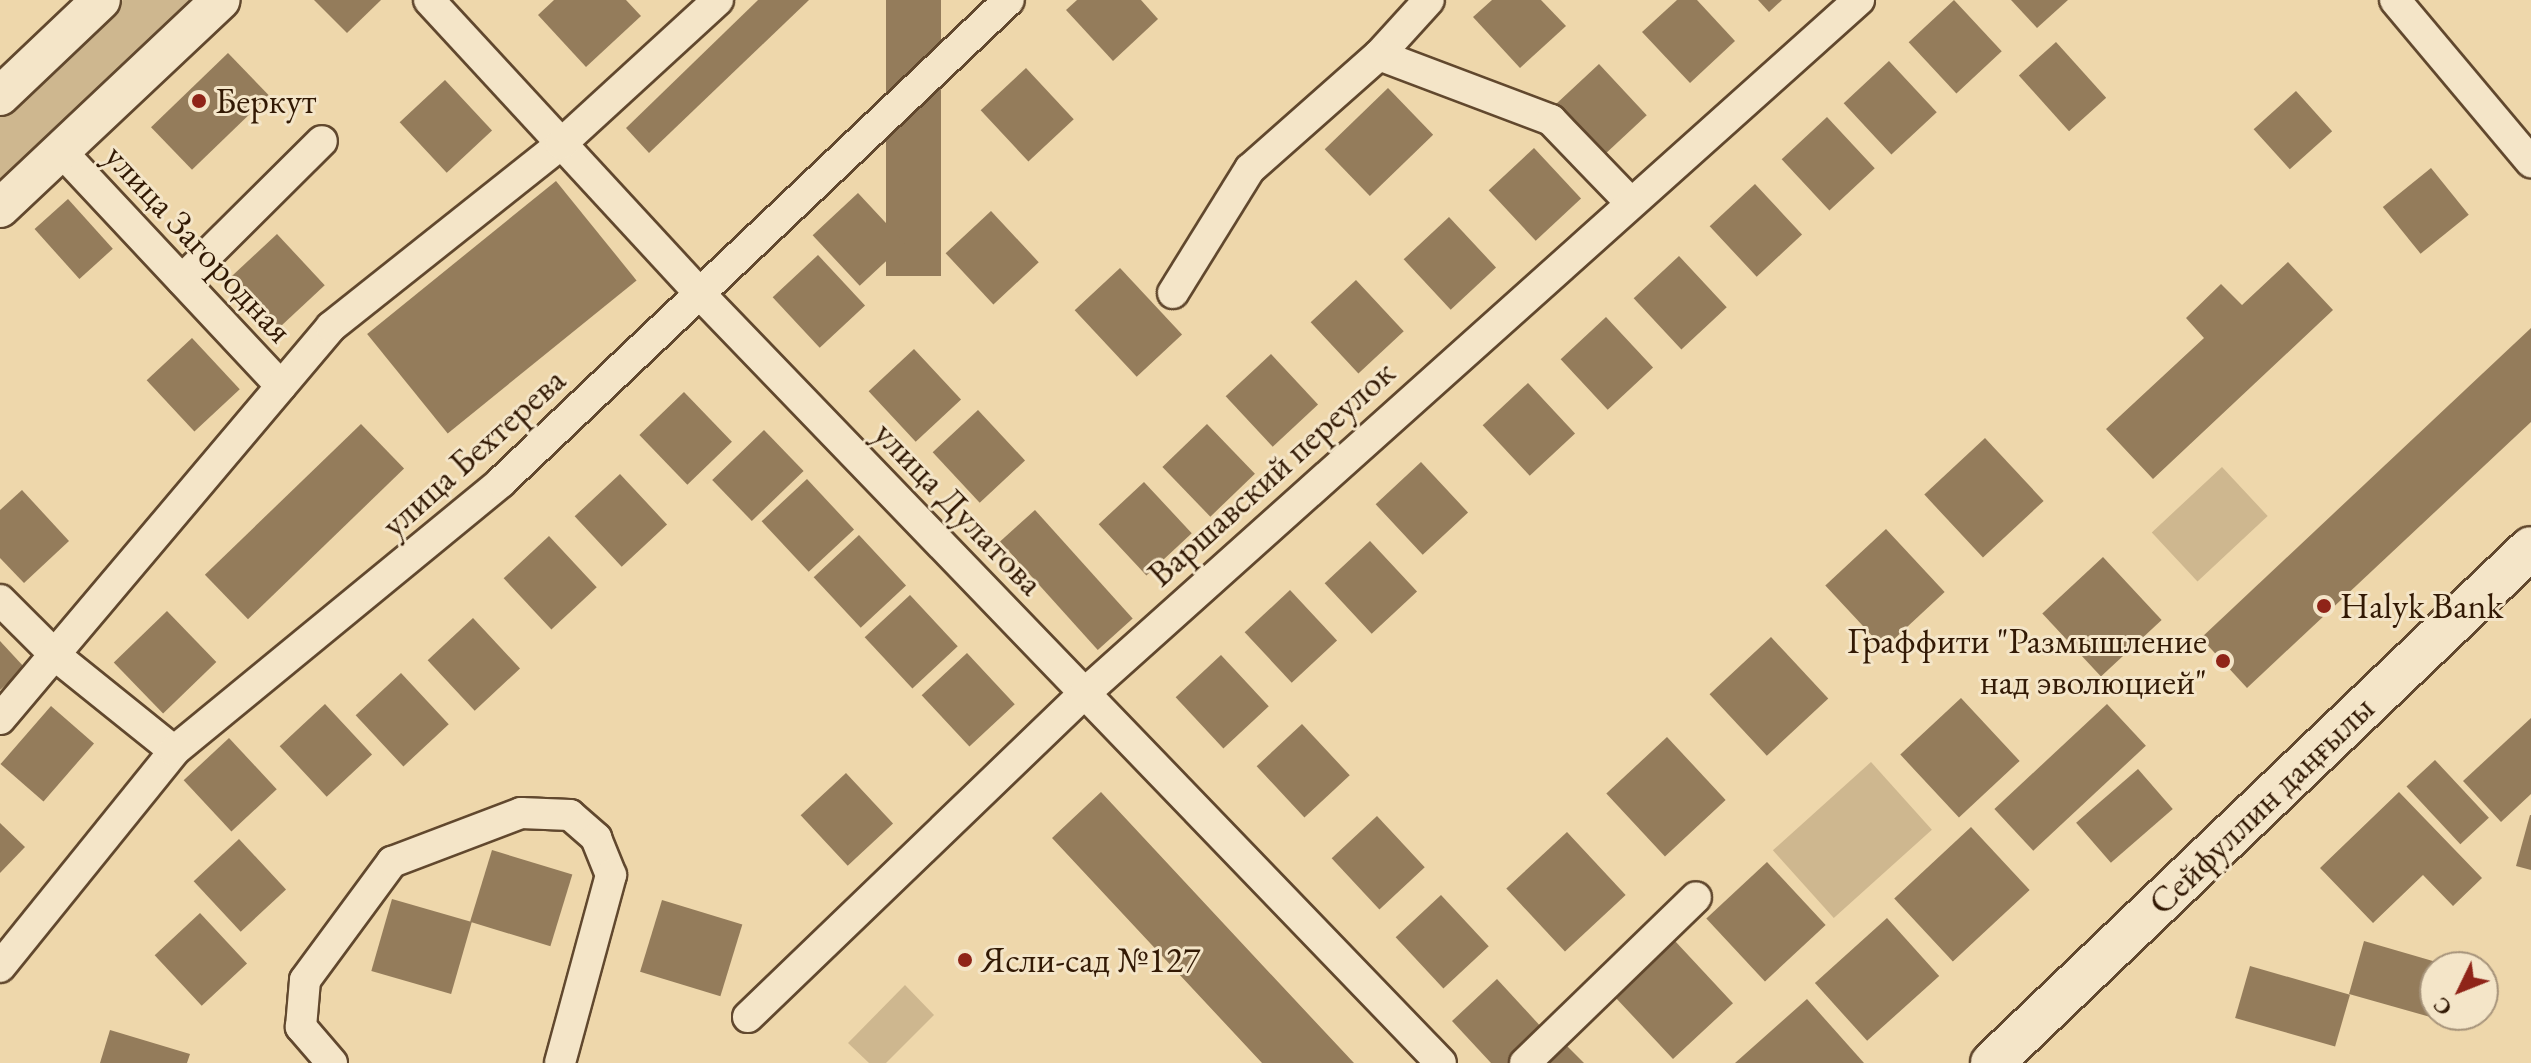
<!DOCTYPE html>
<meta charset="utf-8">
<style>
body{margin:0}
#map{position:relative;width:2531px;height:1063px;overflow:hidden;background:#eed7ab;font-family:"EB Garamond",serif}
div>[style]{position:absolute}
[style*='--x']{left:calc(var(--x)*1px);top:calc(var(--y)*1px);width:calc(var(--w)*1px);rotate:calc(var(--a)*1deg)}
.green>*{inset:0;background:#ceb78f;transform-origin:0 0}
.building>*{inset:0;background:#947c5b;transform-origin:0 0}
.roads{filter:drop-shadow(2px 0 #61482e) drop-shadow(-2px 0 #61482e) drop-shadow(0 2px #61482e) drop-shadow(0 -2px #61482e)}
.minor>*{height:30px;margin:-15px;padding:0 15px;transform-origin:15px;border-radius:15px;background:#f4e5c8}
.tertiary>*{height:38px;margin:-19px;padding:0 19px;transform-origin:19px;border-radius:19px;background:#f4e5c8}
.secondary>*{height:42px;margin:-21px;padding:0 21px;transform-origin:21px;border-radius:21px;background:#f4e5c8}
.dots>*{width:22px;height:22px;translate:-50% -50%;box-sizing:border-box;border:4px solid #f4e5c8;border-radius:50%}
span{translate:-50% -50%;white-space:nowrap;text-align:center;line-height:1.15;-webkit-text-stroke:6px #f4e5c8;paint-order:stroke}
.poi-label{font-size:36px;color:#321904}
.left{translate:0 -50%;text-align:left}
.right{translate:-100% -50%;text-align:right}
.street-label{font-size:36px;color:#321904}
.north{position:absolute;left:2419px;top:951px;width:80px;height:80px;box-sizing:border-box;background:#f4e5c8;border:2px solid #a6937a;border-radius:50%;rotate:227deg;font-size:22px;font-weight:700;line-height:32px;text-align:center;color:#321904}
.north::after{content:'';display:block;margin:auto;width:28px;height:36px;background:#8f2418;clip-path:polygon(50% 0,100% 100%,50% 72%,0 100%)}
</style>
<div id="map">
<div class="green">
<div style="clip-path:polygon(123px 0,201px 0,0 192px,0 116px)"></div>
<div style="left:2222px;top:467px;width:67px;height:96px;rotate:47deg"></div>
<div style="left:1871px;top:762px;width:91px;height:132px;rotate:48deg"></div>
<div style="clip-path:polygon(905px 985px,934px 1015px,886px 1063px,869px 1063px,848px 1043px)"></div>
</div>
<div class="building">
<div style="clip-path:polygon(314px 0,381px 0,347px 33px)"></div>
<div style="clip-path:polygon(554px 0,626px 0,641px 16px,586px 67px,538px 15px)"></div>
<div style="clip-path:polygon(758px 0,809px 0,649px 153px,626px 128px)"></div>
<div style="left:886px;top:0;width:55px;height:276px"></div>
<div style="clip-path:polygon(1077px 0,1141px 0,1158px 19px,1113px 61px,1066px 10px)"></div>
<div style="clip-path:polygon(1492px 0,1541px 0,1566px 26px,1520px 68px,1473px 17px)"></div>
<div style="clip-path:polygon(1677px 0,1697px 0,1735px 41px,1690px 83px,1642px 32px)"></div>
<div style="clip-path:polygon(1758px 0,1782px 0,1769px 12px)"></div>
<div style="left:1954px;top:0;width:70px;height:62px;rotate:47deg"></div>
<div style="clip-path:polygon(2011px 0,2068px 0,2037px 28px)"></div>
<div style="left:2056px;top:42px;width:75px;height:50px;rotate:48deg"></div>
<div style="left:228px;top:53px;width:59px;height:107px;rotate:46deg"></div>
<div style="left:1889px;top:61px;width:70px;height:62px;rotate:47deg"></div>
<div style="left:1599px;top:64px;width:70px;height:62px;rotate:47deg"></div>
<div style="left:1026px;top:68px;width:70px;height:62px;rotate:47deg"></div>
<div style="left:445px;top:80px;width:69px;height:62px;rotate:47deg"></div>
<div style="left:1388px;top:88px;width:65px;height:88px;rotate:46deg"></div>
<div style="left:2296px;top:91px;width:54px;height:57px;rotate:48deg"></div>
<div style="left:1827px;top:117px;width:70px;height:62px;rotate:47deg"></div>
<div style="left:1534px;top:148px;width:69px;height:62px;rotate:47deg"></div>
<div style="left:2431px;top:168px;width:60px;height:62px;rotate:51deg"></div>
<div style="left:556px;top:181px;width:128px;height:243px;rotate:51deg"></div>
<div style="left:1755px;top:184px;width:69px;height:62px;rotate:47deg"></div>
<div style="left:858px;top:193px;width:69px;height:62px;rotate:47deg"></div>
<div style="left:68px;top:199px;width:67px;height:45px;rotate:48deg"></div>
<div style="left:991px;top:211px;width:70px;height:62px;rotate:47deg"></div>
<div style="left:1449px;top:217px;width:69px;height:62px;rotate:47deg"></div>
<div style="left:277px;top:234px;width:70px;height:62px;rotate:47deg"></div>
<div style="left:818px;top:255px;width:69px;height:62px;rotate:47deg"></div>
<div style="left:1679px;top:256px;width:70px;height:62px;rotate:47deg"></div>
<div style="clip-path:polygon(2288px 262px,2333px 310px,2153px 479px,2106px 429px,2204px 338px,2186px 318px,2221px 284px,2242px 305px)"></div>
<div style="left:1120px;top:268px;width:91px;height:62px;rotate:47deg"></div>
<div style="left:1356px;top:280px;width:70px;height:62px;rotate:47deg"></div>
<div style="left:1606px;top:317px;width:69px;height:62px;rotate:47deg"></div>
<div style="clip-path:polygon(2531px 328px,2531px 422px,2247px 688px,2201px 638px)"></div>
<div style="left:192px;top:338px;width:70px;height:62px;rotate:47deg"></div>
<div style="left:914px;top:349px;width:69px;height:62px;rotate:47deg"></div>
<div style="left:1271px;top:354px;width:69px;height:62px;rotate:47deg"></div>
<div style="left:1528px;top:383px;width:69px;height:62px;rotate:47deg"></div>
<div style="left:684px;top:392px;width:69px;height:62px;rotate:46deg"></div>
<div style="left:978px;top:410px;width:69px;height:62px;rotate:47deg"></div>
<div style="left:361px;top:424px;width:62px;height:217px;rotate:46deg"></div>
<div style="left:1207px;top:424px;width:69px;height:62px;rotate:46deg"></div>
<div style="left:764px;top:430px;width:57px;height:72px;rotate:46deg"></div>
<div style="left:1985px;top:438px;width:86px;height:83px;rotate:47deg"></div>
<div style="left:1421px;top:462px;width:69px;height:62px;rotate:47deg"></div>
<div style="left:620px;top:474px;width:69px;height:62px;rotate:47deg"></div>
<div style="left:807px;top:479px;width:69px;height:62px;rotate:47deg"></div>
<div style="left:1144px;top:482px;width:70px;height:62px;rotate:47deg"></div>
<div style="clip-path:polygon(22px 490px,69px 541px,24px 583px,0 558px,0 510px)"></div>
<div style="left:1035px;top:510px;width:146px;height:47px;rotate:48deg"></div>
<div style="left:1886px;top:529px;width:86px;height:83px;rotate:47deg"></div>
<div style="left:859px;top:535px;width:69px;height:62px;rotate:47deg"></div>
<div style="left:549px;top:536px;width:70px;height:62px;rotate:47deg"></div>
<div style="left:1370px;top:541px;width:69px;height:62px;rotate:47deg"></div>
<div style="left:2103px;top:557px;width:86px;height:83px;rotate:47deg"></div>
<div style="left:1290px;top:590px;width:69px;height:62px;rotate:47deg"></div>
<div style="left:910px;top:595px;width:70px;height:62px;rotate:47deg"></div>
<div style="left:167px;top:611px;width:71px;height:74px;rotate:46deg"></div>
<div style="left:473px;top:618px;width:69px;height:62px;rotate:47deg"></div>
<div style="left:1771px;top:637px;width:84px;height:84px;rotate:47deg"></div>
<div style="clip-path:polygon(0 641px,25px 668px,0 690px)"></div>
<div style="left:967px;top:653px;width:70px;height:62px;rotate:47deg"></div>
<div style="left:1221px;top:655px;width:70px;height:62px;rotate:47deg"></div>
<div style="left:401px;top:673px;width:70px;height:62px;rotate:47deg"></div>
<div style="left:1961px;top:698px;width:86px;height:83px;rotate:47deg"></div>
<div style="left:325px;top:704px;width:69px;height:62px;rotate:47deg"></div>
<div style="left:2107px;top:704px;width:57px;height:154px;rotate:47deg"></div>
<div style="left:51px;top:706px;width:57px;height:77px;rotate:41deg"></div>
<div style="clip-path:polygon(2531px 718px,2531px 794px,2501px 822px,2463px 781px)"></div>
<div style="left:1302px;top:724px;width:70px;height:62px;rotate:47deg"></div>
<div style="left:1667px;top:737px;width:86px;height:83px;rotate:47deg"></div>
<div style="left:229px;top:738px;width:70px;height:62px;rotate:47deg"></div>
<div style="left:2435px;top:760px;width:79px;height:39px;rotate:47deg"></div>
<div style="left:2138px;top:769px;width:53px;height:82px;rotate:49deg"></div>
<div style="left:846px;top:773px;width:69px;height:62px;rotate:47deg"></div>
<div style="clip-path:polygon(1101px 792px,1265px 968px,1354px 1063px,1262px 1063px,1052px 838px)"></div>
<div style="clip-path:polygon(2399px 792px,2482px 878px,2453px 906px,2423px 875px,2373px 923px,2320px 868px)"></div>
<div style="clip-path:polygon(2530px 815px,2531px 815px,2531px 870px,2516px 866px)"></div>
<div style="left:1377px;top:816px;width:70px;height:62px;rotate:47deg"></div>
<div style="clip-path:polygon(0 823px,25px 847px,0 873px)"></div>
<div style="left:1971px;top:827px;width:86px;height:105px;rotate:47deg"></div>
<div style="left:1567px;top:832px;width:86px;height:83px;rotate:47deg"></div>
<div style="left:239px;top:839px;width:69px;height:62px;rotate:47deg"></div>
<div style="left:492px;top:850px;width:84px;height:75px;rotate:17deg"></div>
<div style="left:1767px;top:862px;width:86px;height:83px;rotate:47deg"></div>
<div style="left:1441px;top:895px;width:70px;height:62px;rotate:47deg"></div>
<div style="left:392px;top:899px;width:83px;height:75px;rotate:16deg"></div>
<div style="left:662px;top:900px;width:84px;height:75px;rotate:17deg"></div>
<div style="left:200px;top:913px;width:69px;height:62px;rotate:47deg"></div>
<div style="left:1887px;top:918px;width:78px;height:97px;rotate:48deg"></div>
<div style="left:1675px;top:941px;width:85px;height:82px;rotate:47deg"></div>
<div style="clip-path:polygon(2364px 941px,2450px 966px,2435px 967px,2435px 1015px,2450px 1015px,2448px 1022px,2349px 994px)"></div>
<div style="left:2250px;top:966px;width:104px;height:54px;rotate:16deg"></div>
<div style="clip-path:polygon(1497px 979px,1544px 1030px,1509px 1063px,1491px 1063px,1452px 1021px)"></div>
<div style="clip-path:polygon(1807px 999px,1864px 1063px,1735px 1063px)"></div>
<div style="clip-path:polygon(110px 1030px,190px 1054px,187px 1063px,100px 1063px)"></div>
<div style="clip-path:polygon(1565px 1044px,1584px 1063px,1547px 1063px)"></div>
</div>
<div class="roads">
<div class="minor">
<div style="--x:429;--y:0;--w:398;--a:47.3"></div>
<div style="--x:699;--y:293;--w:1069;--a:46.06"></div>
<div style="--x:2395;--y:0;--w:212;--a:50"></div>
<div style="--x:1379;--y:55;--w:74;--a:-47.7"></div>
<div style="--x:61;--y:151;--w:322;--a:46.9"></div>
<div style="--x:182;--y:280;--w:197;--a:-44.8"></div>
<div style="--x:1173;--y:293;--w:146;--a:-58.2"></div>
<div style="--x:1250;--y:169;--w:172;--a:-41.5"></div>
<div style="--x:1379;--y:55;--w:184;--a:20.7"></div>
<div style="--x:1551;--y:120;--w:112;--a:46.1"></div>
<div style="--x:0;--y:600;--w:79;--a:45"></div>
<div style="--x:56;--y:656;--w:151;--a:38.8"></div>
<div style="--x:0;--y:719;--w:513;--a:-49.82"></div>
<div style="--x:331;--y:327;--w:294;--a:-38.5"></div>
<div style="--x:561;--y:144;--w:213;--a:-42.5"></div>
<div style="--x:0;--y:967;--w:277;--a:-51.1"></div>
<div style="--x:174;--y:751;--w:423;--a:-39.4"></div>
<div style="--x:501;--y:482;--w:700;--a:-43.5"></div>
<div style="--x:748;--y:1017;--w:467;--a:-43.9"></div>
<div style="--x:1085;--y:693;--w:1039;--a:-41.84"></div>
<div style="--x:332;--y:1063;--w:48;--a:-130.7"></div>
<div style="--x:301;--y:1027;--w:47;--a:-85.1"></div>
<div style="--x:305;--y:980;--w:147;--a:-53.6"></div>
<div style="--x:392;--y:862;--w:138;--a:-20.8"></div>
<div style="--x:521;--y:813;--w:49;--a:2.3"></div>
<div style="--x:570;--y:815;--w:35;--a:41"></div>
<div style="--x:596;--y:838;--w:40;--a:68"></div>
<div style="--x:611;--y:875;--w:195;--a:105.2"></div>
<div style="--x:1525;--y:1063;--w:238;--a:-44.1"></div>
</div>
<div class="tertiary">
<div style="--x:0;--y:96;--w:139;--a:-43.5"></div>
<div style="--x:0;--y:208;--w:303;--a:-43.3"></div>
</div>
<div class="secondary">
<div style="--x:1992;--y:1063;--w:745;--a:-43.7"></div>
</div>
</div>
<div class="dots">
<div style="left:199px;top:101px;background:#8f2418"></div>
<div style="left:2324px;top:606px;background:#8f2418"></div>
<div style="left:2223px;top:661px;background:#8f2418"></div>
<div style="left:965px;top:960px;background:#8f2418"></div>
</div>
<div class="poi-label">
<span class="left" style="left:215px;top:101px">Беркут</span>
<span class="left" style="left:2340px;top:606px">Halyk Bank</span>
<span class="right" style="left:2207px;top:661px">Граффити "Размышление<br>над эволюцией"</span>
<span class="left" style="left:981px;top:960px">Ясли-сад №127</span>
</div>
<div class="street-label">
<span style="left:199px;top:243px;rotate:47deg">улица Загородная</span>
<span style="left:473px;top:452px;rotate:-42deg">улица Бехтерева</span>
<span style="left:1271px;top:473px;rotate:-42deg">Варшавский переулок</span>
<span style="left:959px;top:508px;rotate:46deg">улица Дулатова</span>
<span style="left:2261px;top:805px;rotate:-44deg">Сейфуллин даңғылы</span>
</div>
<div class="north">С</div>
</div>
